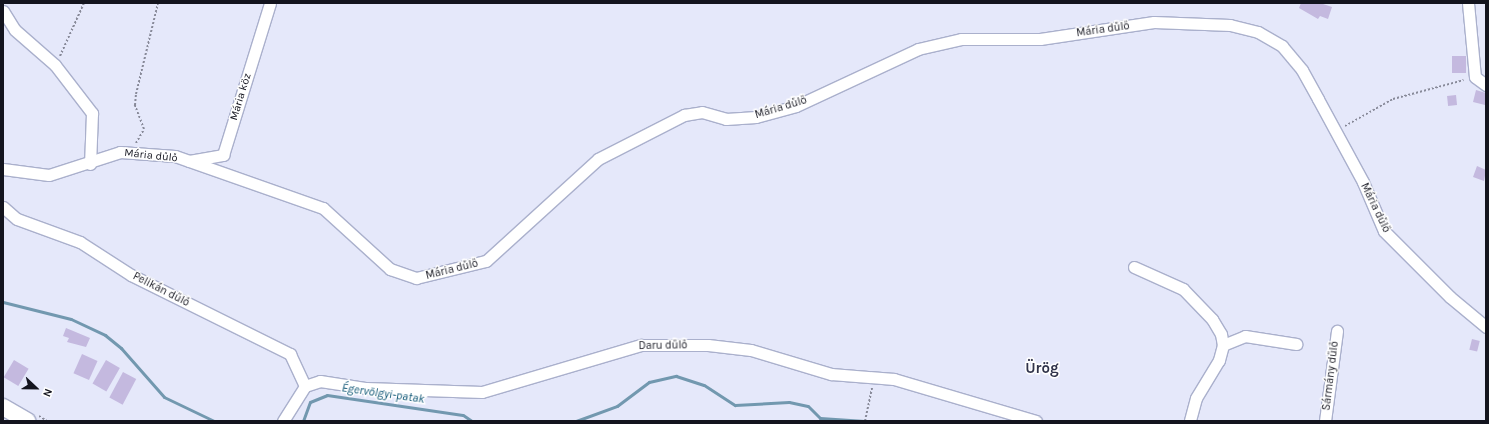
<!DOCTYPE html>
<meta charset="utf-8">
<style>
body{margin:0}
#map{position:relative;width:1489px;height:424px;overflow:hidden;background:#e5e8fa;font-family:Karla,sans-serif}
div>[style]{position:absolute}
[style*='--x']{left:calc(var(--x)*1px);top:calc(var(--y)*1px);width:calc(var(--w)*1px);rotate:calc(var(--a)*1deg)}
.stream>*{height:3px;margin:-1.5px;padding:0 1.5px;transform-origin:1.5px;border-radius:1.5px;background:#7298af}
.building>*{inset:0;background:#c4b9df;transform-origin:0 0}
.path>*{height:2px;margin-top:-1px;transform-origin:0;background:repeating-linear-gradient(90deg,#888a99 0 2px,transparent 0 4px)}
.roads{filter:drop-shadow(1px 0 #aab0cc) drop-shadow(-1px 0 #aab0cc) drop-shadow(0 1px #aab0cc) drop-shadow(0 -1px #aab0cc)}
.street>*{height:11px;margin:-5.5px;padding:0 5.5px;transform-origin:5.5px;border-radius:5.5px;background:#fff}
.secondary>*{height:16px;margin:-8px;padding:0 8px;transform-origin:8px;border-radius:8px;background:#fff}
span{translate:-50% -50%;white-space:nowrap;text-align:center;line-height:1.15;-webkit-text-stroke:3px #fff;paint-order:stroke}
.street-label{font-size:11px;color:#13141e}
.water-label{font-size:12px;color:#0a5373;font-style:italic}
.district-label{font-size:15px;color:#30334a;font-weight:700}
.frame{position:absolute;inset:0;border:4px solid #13141e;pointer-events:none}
.north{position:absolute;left:16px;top:368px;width:40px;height:40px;-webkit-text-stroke:3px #fff;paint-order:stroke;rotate:112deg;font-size:11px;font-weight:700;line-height:16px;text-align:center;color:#13141e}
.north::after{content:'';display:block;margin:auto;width:14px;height:18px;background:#13141e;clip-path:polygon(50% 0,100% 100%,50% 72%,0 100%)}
</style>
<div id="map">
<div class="stream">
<div style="--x:3;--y:302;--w:70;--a:14"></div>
<div style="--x:71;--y:319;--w:38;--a:25"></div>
<div style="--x:105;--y:335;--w:21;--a:39"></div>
<div style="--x:121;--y:348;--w:65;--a:48.7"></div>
<div style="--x:164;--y:397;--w:55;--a:25.6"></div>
<div style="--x:303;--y:421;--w:20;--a:-70"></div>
<div style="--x:310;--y:402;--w:18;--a:-22"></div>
<div style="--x:327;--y:395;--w:137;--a:8.4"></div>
<div style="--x:463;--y:415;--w:11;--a:34"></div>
<div style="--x:576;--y:421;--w:44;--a:-20.1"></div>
<div style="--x:617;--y:406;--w:40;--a:-37"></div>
<div style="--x:649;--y:382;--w:28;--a:-13"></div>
<div style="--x:676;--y:376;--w:29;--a:18"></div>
<div style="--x:704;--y:385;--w:37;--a:33"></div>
<div style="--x:735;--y:405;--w:54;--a:-3.2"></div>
<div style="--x:789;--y:402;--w:19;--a:12"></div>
<div style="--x:808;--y:406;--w:17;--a:45"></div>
<div style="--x:820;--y:418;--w:45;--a:3.8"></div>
</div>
<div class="building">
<div style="clip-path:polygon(1301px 3px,1320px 3px,1332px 7px,1328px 19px,1320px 16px,1318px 19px,1299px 8px)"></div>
<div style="left:1452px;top:56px;width:14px;height:17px"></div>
<div style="clip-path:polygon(1476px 90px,1486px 93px,1485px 105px,1473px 102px)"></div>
<div style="left:1456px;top:95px;width:10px;height:9px;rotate:84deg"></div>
<div style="clip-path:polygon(1477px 166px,1486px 170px,1484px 181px,1473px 177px)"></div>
<div style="clip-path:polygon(66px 328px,90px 338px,86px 347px,67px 342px,69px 338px,63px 336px)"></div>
<div style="left:1472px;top:339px;width:8px;height:11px;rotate:14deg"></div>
<div style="left:82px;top:354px;width:17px;height:21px;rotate:24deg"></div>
<div style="left:14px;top:360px;width:17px;height:20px;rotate:31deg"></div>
<div style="left:106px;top:360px;width:16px;height:27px;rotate:30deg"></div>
<div style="left:123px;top:372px;width:15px;height:29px;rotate:28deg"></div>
</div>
<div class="path">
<div style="--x:60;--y:56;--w:58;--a:-65.6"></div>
<div style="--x:1345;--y:126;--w:55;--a:-29.4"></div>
<div style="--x:1393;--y:99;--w:73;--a:-15"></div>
<div style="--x:136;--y:143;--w:16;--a:-60"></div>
<div style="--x:144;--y:129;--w:26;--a:-111"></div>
<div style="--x:135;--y:105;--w:11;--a:-85"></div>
<div style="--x:136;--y:94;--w:94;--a:-76.4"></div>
<div style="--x:39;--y:416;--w:9;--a:32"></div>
<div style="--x:865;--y:421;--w:34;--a:-78"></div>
</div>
<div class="roads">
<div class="street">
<div style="--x:1468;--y:3;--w:74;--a:84.6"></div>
<div style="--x:1475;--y:77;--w:14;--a:36"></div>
<div style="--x:3;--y:11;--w:22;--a:58"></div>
<div style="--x:15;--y:30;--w:53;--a:41.2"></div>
<div style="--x:55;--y:65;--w:61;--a:52.4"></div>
<div style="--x:92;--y:113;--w:51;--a:92.2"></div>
<div style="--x:189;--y:161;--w:35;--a:-10"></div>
<div style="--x:223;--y:155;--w:159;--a:-72.8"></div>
<div style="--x:3;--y:169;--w:46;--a:7.4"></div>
<div style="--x:49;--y:175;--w:75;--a:-17.9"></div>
<div style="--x:120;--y:152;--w:55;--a:4.2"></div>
<div style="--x:175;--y:156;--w:157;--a:19.4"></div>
<div style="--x:323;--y:208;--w:91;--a:42.3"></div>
<div style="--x:390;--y:269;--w:28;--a:19"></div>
<div style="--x:416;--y:278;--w:72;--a:-13.7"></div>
<div style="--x:486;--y:261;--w:151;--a:-42.3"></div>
<div style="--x:598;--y:159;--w:97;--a:-27.1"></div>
<div style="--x:684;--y:115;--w:18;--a:-9"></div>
<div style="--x:702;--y:112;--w:25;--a:16"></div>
<div style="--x:726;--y:119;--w:30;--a:-4"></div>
<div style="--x:756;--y:117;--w:41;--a:-15.4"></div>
<div style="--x:796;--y:106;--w:135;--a:-25"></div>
<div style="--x:918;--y:49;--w:44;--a:-13.1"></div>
<div style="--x:961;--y:39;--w:79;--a:0"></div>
<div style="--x:1040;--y:39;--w:115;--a:-8.5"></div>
<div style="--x:1154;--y:22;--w:76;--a:2.3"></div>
<div style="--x:1230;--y:25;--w:29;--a:14"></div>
<div style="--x:1258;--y:32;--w:28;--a:30"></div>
<div style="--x:1282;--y:46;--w:31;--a:50"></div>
<div style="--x:1302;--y:70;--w:33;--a:61"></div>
<div style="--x:1318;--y:99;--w:94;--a:61.5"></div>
<div style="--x:1363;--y:182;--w:53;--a:66.8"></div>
<div style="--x:1384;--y:231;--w:93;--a:45"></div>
<div style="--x:1450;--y:297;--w:47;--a:39.8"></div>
<div style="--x:3;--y:207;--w:18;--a:41"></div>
<div style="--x:17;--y:219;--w:67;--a:20.1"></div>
<div style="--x:80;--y:242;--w:61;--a:32.9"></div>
<div style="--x:131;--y:275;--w:178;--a:26.4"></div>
<div style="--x:290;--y:354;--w:35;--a:65"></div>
<div style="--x:1134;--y:267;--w:54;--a:24.2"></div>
<div style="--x:1183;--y:289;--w:42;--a:46"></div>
<div style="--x:1212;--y:319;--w:17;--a:59"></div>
<div style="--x:1221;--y:334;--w:11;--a:80"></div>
<div style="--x:1223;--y:345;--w:16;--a:105"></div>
<div style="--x:1219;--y:360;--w:44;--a:121.2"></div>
<div style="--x:1196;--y:398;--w:24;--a:105"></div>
<div style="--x:1223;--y:345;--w:24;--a:-22"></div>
<div style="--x:1245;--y:336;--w:52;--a:8.9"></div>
<div style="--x:283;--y:421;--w:41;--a:-57.8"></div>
<div style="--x:305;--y:386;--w:16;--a:-18"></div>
<div style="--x:320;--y:381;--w:47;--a:8.7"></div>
<div style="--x:366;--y:388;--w:116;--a:2"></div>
<div style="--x:482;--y:392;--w:166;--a:-16.5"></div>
<div style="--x:641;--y:345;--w:67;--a:0"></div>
<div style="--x:708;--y:345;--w:43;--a:6.6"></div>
<div style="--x:751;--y:350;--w:84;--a:16.7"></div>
<div style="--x:831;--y:374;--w:63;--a:4.5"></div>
<div style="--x:894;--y:379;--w:148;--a:16.5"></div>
<div style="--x:1325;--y:421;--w:91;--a:-82.4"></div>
</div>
<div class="secondary">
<div style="--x:3;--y:407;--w:28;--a:30"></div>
</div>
</div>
<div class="street-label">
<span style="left:1103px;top:30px;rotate:-8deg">Mária dűlő</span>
<span style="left:241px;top:97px;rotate:-73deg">Mária köz</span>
<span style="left:781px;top:108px;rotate:-17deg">Mária dűlő</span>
<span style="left:151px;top:156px;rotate:6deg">Mária dűlő</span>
<span style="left:1375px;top:208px;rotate:64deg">Mária dűlő</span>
<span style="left:452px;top:270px;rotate:-14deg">Mária dűlő</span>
<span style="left:161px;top:290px;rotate:27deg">Pelikán dűlő</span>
<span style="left:663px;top:346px;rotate:-1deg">Daru dűlő</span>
<span style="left:1331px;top:376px;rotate:-83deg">Sármány dűlő</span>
</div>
<div class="water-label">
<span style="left:383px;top:394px;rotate:8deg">Égervölgyi-patak</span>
</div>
<div class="district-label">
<span style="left:1042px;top:369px">Ürög</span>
</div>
<div class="frame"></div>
<div class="north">N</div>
</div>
